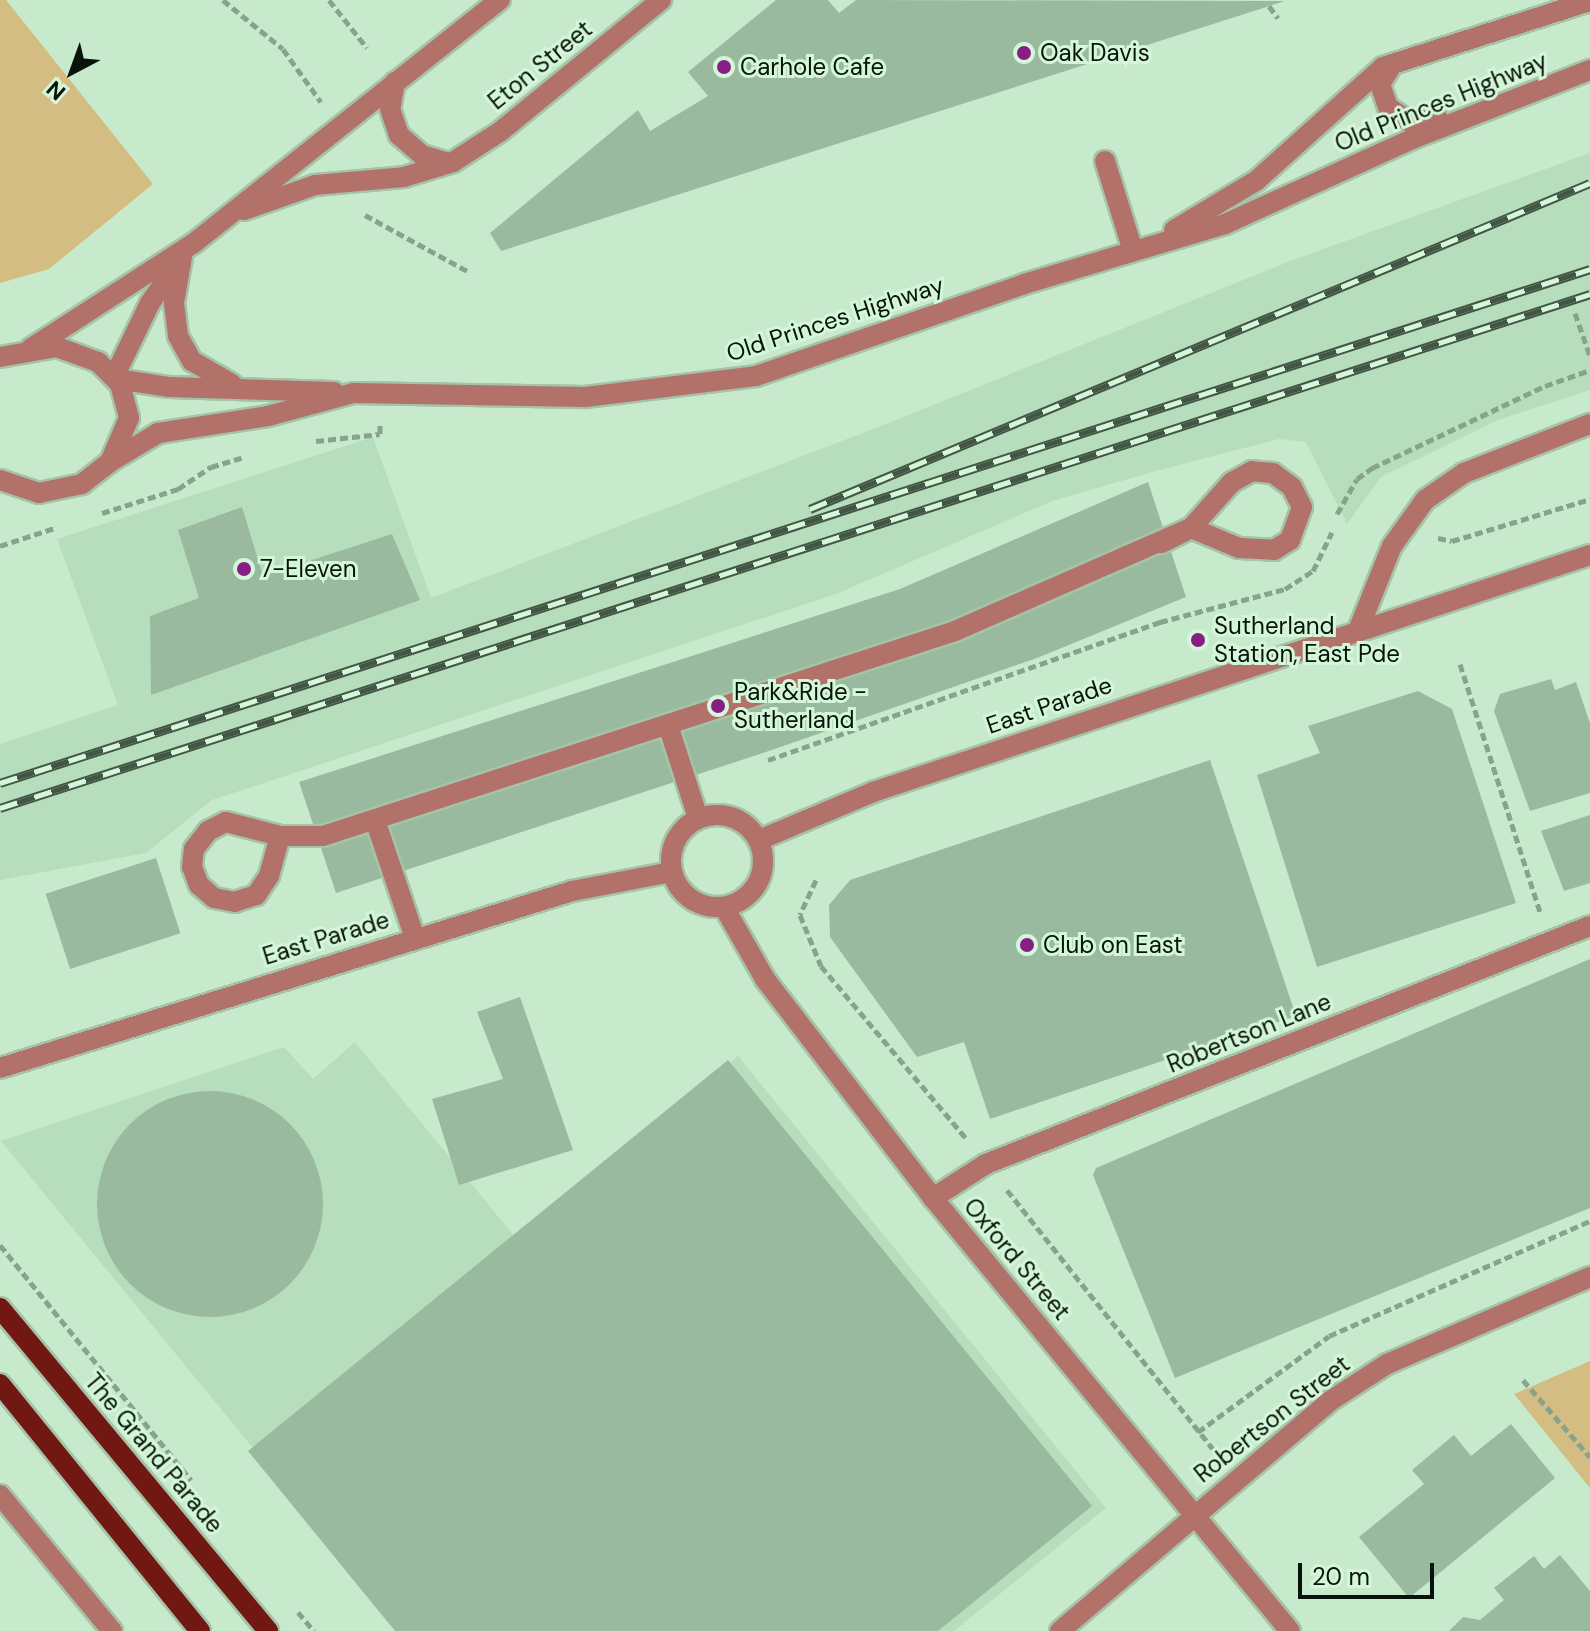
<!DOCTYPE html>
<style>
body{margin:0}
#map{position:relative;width:1590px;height:1631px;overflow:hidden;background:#c8eacc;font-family:"DM Sans",sans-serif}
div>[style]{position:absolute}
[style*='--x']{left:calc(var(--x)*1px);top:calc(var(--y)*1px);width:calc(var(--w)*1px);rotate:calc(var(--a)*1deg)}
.built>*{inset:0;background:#b6debc}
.green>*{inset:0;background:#d4bd82}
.building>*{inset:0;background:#99ba9e;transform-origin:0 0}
.round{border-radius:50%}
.path>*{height:5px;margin-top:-2.5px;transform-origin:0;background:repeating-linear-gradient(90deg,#88a38c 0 8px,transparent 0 12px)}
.roads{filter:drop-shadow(2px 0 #a5c3a9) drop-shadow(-2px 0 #a5c3a9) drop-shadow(0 2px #a5c3a9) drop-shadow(0 -2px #a5c3a9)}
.minor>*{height:20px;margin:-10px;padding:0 10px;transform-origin:10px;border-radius:10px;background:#b27269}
.minor>.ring{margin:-10px;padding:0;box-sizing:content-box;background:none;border:20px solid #b27269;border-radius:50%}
.major>*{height:20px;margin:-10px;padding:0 10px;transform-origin:10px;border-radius:10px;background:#721812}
.rail>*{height:9px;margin-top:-4.5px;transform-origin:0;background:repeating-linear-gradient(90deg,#d5f7d9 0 18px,#435646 0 36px);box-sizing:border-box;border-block:2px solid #435646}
.dots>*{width:22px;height:22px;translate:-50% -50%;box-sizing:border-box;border:4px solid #d5f7d9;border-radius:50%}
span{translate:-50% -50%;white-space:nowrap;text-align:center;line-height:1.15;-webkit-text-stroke:6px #d5f7d9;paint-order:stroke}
.poi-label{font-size:24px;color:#08140a}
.left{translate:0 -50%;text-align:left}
.street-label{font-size:24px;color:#08140a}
.north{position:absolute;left:32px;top:32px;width:80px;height:80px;-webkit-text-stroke:6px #d5f7d9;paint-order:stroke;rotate:221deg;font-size:22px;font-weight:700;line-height:32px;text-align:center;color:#08140a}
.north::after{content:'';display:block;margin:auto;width:28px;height:36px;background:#08140a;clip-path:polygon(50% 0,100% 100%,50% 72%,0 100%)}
.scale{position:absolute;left:1298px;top:1563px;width:136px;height:36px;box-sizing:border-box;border:4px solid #08140a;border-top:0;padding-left:10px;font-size:24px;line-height:28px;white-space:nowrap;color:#08140a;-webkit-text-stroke:6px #d5f7d9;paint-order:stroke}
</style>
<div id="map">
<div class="built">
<div style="clip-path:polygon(1590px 153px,1590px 390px,1498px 420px,1381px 477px,1347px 524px,1306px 442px,1279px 439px,1156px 471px,1052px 501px,836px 594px,212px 800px,146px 853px,0 880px,0 744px,118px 705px,57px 539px,373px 437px,431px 598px,881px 426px,1293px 260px)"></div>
<div style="clip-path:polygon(355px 1042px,515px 1237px,738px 1056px,1106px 1508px,954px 1631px,403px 1631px,1px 1141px,284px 1047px,313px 1079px)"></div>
</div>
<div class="green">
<div style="clip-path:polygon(0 0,6px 0,153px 184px,49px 269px,0 283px)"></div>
<div style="clip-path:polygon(1590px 1361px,1590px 1488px,1514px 1394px)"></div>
</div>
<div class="building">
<div style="clip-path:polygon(776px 0,828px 0,839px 13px,856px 0,1285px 1px,501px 251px,490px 233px,638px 110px,650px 131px,708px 96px,688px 72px)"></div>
<div style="clip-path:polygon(1148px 482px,1186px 597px,1037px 658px,763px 753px,336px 893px,299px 782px,900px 589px)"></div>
<div style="clip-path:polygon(242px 507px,263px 576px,392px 534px,420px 600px,151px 695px,150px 616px,199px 598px,178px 530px)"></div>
<div style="clip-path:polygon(1551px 679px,1555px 690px,1576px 682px,1590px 723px,1590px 793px,1530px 811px,1494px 711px,1500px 694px)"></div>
<div style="clip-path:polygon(1418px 691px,1452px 709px,1516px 903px,1317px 967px,1257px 775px,1320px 753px,1308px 726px)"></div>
<div style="clip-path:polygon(1210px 760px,1296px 1016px,990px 1119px,964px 1042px,917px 1057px,830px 937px,829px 905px,850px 880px)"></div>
<div style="clip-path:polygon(1590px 815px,1590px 883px,1564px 891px,1541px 831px)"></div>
<div style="left:156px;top:858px;width:79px;height:116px;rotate:72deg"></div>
<div style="clip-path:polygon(1590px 959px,1590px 1208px,1175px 1378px,1093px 1175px,1096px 1168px)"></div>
<div style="clip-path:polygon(520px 997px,573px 1150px,459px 1185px,432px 1099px,503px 1079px,477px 1012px)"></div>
<div style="clip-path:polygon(728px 1060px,1092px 1506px,938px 1631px,395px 1631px,248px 1451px)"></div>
<div class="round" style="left:97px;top:1091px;width:226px;height:226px"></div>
<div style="clip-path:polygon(1511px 1424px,1555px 1478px,1409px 1598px,1359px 1537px,1424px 1484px,1412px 1470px,1454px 1435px,1471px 1456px)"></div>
<div style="clip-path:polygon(1560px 1555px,1590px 1591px,1590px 1631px,1449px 1631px,1463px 1617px,1480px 1620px,1504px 1600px,1494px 1588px,1534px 1556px,1544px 1569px)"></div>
</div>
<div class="path">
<div style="--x:223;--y:0;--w:77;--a:39.2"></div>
<div style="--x:283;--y:49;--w:65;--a:54.4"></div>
<div style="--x:329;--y:0;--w:61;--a:51.6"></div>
<div style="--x:1269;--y:6;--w:15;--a:53"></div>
<div style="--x:365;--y:215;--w:119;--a:28.7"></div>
<div style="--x:1575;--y:313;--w:46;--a:70.8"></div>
<div style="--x:316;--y:441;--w:64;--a:-6.2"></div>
<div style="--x:380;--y:434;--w:9;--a:-90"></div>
<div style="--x:102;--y:513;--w:80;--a:-17.5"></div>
<div style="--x:178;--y:489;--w:40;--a:-34"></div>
<div style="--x:211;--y:467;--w:34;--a:-17"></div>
<div style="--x:1337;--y:514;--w:40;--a:-60.3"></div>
<div style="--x:1357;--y:479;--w:19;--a:-36"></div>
<div style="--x:1372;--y:468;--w:191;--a:-25.4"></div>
<div style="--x:1545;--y:386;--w:48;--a:-19.6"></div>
<div style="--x:1438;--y:538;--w:14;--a:12"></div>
<div style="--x:1452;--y:541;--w:144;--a:-16.9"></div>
<div style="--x:0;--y:546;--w:57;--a:-18.4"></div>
<div style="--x:1460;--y:664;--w:260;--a:72.1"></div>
<div style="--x:768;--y:760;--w:416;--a:-19.4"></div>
<div style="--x:1160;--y:622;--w:129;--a:-14.8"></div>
<div style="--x:1285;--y:589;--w:33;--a:-33"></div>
<div style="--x:1313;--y:571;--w:43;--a:-64"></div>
<div style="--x:816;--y:880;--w:38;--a:115"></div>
<div style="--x:800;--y:915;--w:55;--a:67.6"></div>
<div style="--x:821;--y:966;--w:225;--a:49.9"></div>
<div style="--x:1007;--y:1190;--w:337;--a:51.5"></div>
<div style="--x:0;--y:1245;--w:303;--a:50.9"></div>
<div style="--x:1523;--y:1380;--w:102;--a:49"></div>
<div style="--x:1198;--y:1432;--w:162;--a:-36.2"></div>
<div style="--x:1329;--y:1336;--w:285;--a:-23.8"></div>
<div style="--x:298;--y:1612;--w:25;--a:50"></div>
</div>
<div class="roads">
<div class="minor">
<div style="--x:1392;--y:65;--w:22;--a:122"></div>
<div style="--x:1380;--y:84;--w:24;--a:71"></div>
<div style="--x:1388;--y:107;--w:24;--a:35"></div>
<div style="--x:1408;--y:121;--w:30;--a:-4"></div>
<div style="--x:395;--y:82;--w:27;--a:100"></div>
<div style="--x:390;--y:109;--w:28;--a:71"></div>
<div style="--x:399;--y:135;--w:30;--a:41"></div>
<div style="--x:422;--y:155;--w:28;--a:17"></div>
<div style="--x:1105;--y:161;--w:94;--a:72.7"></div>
<div style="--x:244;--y:210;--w:75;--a:-19.4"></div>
<div style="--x:315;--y:185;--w:89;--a:-5.1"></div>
<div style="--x:404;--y:177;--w:51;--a:-17"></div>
<div style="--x:453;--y:162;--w:57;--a:-32.9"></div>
<div style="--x:501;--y:131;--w:207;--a:-39.3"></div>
<div style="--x:1174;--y:230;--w:96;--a:-30.9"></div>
<div style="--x:1256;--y:181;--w:171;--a:-41.9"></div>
<div style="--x:1383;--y:67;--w:217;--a:-17.7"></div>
<div style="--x:182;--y:257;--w:47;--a:99.9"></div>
<div style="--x:174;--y:303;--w:33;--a:83"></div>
<div style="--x:178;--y:336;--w:29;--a:61"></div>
<div style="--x:192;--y:361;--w:46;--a:29.9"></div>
<div style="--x:30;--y:349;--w:195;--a:-32.9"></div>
<div style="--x:194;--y:243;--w:391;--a:-38.5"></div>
<div style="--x:0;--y:357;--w:58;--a:-10"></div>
<div style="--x:57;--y:347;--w:44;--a:20.1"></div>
<div style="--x:98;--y:362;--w:31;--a:45"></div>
<div style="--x:120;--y:384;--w:35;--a:75"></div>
<div style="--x:129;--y:418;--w:48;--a:113.4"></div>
<div style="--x:110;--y:462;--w:36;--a:142"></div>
<div style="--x:82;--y:484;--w:44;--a:168.2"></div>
<div style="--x:39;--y:493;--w:41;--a:-161.6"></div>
<div style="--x:115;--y:375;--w:80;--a:-64.1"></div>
<div style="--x:150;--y:303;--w:51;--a:-55.4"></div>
<div style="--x:117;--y:379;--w:53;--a:8.7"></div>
<div style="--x:169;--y:387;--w:165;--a:1.7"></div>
<div style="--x:110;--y:462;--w:56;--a:-31.1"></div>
<div style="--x:158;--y:433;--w:111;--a:-8.8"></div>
<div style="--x:268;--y:416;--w:89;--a:-15"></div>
<div style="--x:354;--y:393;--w:231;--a:1"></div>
<div style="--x:585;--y:397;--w:172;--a:-7"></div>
<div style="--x:756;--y:376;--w:283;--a:-18.9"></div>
<div style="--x:1024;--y:284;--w:210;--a:-16.6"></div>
<div style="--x:1225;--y:224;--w:205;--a:-24.4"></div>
<div style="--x:1412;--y:139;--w:191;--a:-21.2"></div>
<div style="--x:1359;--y:628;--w:88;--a:-68.1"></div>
<div style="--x:1392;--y:546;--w:57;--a:-54.3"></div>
<div style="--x:1425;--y:500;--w:47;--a:-34.7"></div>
<div style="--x:1464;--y:473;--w:135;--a:-21.3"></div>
<div style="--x:668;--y:725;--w:98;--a:72.1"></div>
<div class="ring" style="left:671px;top:815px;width:72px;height:72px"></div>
<div style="--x:375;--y:820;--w:125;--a:71.3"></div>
<div style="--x:280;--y:836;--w:41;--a:105.4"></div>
<div style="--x:269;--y:876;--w:23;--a:124"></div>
<div style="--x:256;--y:895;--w:22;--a:162"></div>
<div style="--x:235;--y:902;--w:21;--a:-169"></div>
<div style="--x:214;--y:898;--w:20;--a:-139"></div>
<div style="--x:199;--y:885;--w:19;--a:-111"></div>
<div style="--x:192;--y:867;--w:18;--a:-84"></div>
<div style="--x:194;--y:849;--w:23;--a:-52"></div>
<div style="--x:208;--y:831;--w:20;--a:-27"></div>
<div style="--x:226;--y:822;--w:56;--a:14.5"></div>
<div style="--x:280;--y:836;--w:43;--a:0"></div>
<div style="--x:323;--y:836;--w:664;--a:-17.97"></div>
<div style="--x:955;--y:631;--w:257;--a:-23.6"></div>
<div style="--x:1191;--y:528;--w:52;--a:22.6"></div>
<div style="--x:1239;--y:548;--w:35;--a:3"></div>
<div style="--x:1274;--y:550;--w:19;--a:-32"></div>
<div style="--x:1290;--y:540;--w:35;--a:-70"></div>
<div style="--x:1302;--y:507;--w:22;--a:-117"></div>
<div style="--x:1292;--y:487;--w:24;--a:-144"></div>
<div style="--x:1273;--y:473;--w:21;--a:-175"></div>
<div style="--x:1252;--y:471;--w:23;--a:151"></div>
<div style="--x:1232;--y:482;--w:62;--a:131.7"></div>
<div style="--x:1191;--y:528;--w:33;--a:153"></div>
<div style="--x:759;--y:840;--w:124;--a:-22.8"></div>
<div style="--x:873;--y:792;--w:755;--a:-18.29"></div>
<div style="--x:724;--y:907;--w:83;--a:60.3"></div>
<div style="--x:765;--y:979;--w:276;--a:52.5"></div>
<div style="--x:933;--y:1198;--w:561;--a:50.5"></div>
<div style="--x:0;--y:1068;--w:599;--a:-17.19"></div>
<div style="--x:572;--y:891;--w:102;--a:-10.8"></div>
<div style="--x:933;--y:1198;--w:63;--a:-32.7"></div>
<div style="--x:986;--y:1164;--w:649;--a:-21.51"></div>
<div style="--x:0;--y:1495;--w:176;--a:50.5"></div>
<div style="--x:1060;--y:1631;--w:355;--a:-40.4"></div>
<div style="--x:1330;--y:1401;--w:68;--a:-33"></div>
<div style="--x:1387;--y:1364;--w:221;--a:-23.2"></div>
</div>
<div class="major">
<div style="--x:0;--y:1308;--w:420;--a:50.3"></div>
<div style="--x:0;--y:1384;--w:318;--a:51"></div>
</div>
</div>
<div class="rail">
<div style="--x:810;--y:509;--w:845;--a:-22.68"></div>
<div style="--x:0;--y:783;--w:1671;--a:-17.91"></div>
<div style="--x:0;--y:808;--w:1671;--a:-17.91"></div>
</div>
<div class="dots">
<div style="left:1024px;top:53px;background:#871e85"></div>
<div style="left:724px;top:67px;background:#871e85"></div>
<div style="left:244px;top:569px;background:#871e85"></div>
<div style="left:1198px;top:640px;background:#871e85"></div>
<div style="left:718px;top:706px;background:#871e85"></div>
<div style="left:1027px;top:945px;background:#871e85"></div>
</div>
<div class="poi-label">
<span class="left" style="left:1040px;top:53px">Oak Davis</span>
<span class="left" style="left:740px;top:67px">Carhole Cafe</span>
<span class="left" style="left:260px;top:569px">7-Eleven</span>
<span class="left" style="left:1214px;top:640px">Sutherland<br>Station, East Pde</span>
<span class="left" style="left:734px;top:706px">Park&amp;Ride -<br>Sutherland</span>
<span class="left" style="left:1043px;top:945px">Club on East</span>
</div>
<div class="street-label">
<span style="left:540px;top:65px;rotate:-39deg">Eton Street</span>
<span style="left:1441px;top:102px;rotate:-22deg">Old Princes Highway</span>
<span style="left:835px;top:319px;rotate:-18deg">Old Princes Highway</span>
<span style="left:1049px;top:705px;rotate:-19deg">East Parade</span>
<span style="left:326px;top:938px;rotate:-17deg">East Parade</span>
<span style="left:1249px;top:1033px;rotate:-22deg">Robertson Lane</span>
<span style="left:1017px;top:1259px;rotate:50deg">Oxford Street</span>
<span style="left:1272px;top:1419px;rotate:-38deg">Robertson Street</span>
<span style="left:154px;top:1453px;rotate:50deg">The Grand Parade</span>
</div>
<div class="north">N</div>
<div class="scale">20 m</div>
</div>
